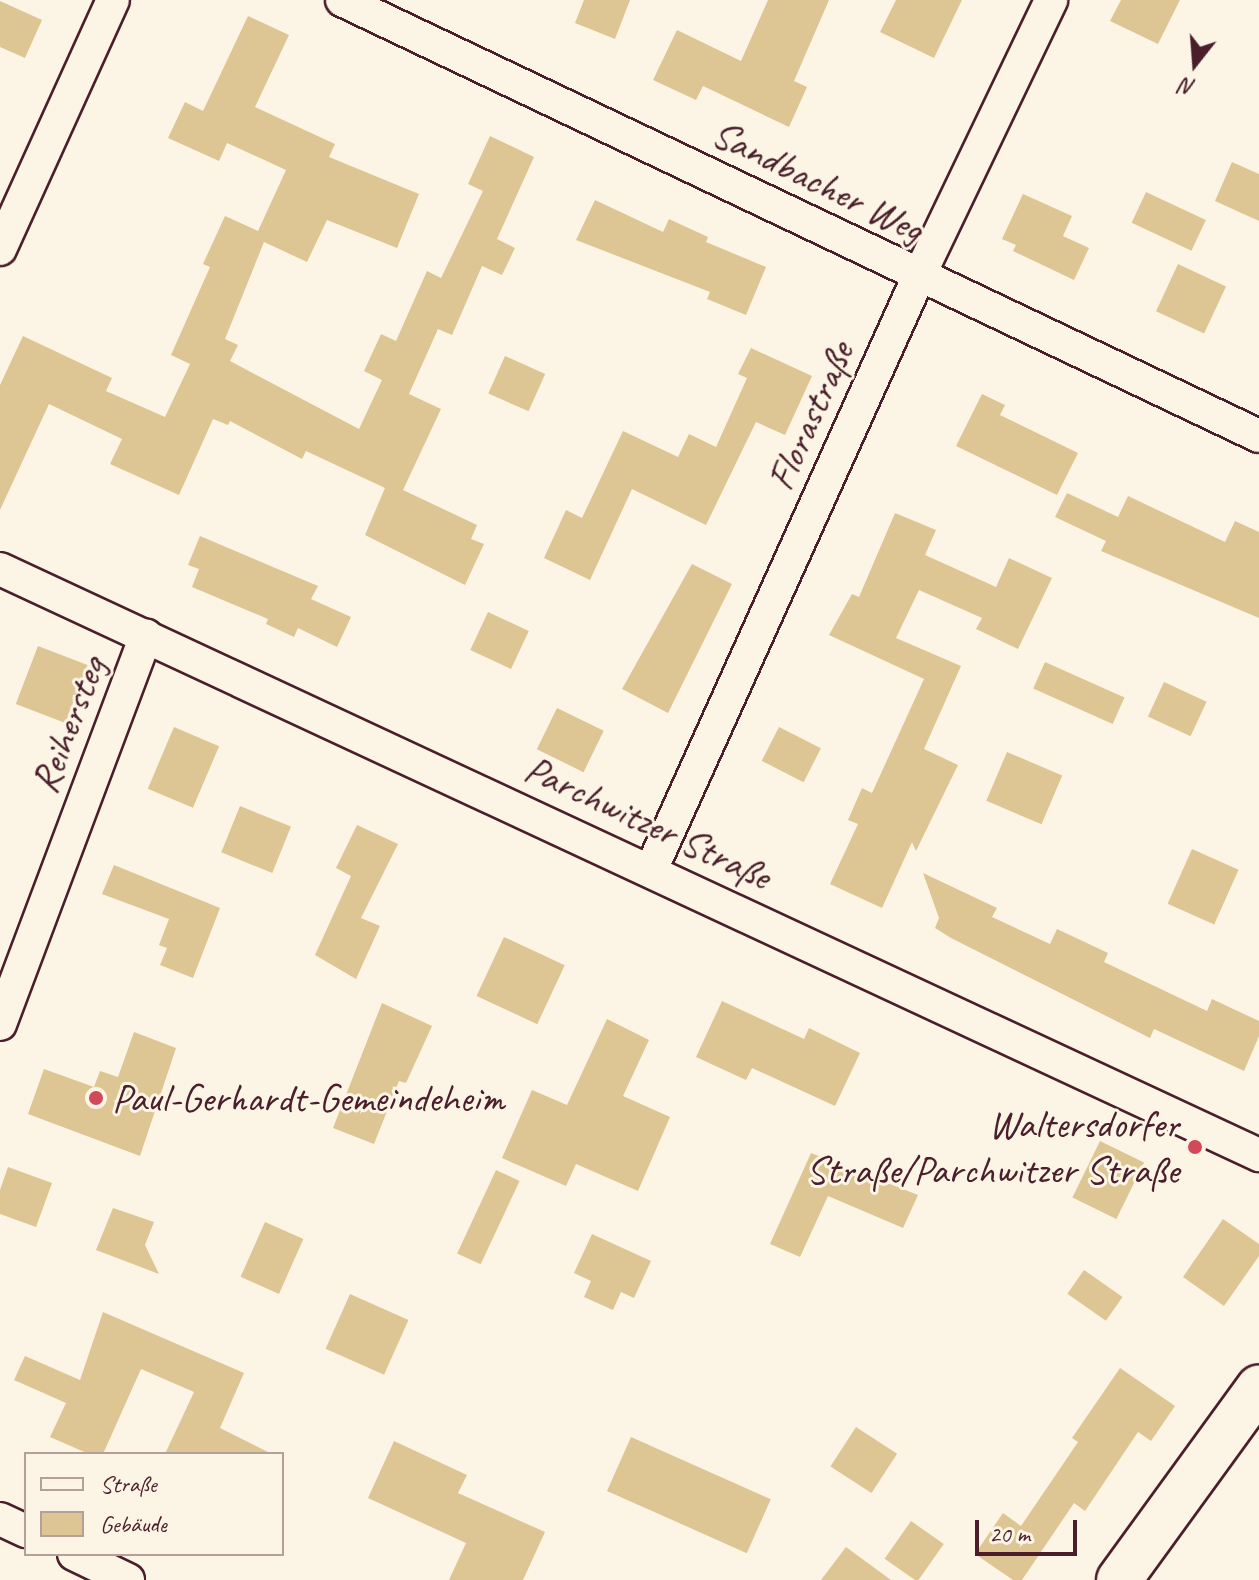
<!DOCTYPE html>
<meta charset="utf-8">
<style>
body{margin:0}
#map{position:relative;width:1259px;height:1580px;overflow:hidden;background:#fcf5e5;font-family:Caveat,sans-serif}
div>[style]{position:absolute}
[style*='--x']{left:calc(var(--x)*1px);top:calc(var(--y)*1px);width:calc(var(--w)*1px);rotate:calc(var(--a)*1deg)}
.building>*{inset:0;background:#dec594;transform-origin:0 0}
.roads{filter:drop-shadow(2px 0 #4a1f2b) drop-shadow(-2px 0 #4a1f2b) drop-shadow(0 2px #4a1f2b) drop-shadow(0 -2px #4a1f2b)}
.street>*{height:32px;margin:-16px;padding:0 16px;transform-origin:16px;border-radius:16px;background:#fcf5e5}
.secondary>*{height:44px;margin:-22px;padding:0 22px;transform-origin:22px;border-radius:22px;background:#fcf5e5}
.dots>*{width:22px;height:22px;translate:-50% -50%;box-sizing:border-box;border:4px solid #fcf5e5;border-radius:50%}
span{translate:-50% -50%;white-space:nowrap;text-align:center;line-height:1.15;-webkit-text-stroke:6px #fcf5e5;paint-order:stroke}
.street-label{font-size:40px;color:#4a1f2b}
.poi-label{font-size:40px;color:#4a1f2b}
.left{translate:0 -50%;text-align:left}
.right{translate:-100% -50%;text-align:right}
.legend{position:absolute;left:24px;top:1452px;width:260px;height:104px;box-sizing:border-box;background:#fcf5e5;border:2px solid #b59f9b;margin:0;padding:10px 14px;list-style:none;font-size:24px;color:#4a1f2b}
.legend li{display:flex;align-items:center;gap:16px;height:40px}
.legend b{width:40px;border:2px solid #b59f9b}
.north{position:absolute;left:1155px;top:24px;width:80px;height:80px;-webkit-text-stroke:6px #fcf5e5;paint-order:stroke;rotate:197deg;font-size:22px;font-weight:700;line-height:32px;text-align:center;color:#4a1f2b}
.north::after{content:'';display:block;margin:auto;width:28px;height:36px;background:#4a1f2b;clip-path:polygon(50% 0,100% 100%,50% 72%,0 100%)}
.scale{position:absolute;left:975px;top:1520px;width:102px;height:36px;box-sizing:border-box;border:4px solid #4a1f2b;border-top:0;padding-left:10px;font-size:24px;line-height:28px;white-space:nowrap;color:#4a1f2b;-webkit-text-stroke:6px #fcf5e5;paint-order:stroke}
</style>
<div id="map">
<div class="building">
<div style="clip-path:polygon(584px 0,630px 0,615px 39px,575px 23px)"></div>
<div style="clip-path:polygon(768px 0,829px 0,794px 81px,807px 87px,789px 127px,703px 86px,696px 100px,653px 80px,677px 30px,741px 61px)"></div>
<div style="clip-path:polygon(896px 0,962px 0,934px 58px,880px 32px)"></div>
<div style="clip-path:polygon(1121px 0,1180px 0,1158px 44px,1110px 21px)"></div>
<div style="clip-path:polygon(0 1px,42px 20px,25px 58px,0 47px)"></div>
<div style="clip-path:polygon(248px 16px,289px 35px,255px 107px,335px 144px,329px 157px,419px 194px,397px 248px,327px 220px,307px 262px,264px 242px,225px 339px,238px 345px,230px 361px,359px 429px,382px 380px,364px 371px,381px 334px,396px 341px,427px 271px,441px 278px,483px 191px,468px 184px,490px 136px,534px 157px,497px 239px,515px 248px,502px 275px,482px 266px,452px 335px,438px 329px,409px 394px,441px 409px,403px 490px,477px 525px,471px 539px,484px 544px,465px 585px,365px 535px,385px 488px,306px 451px,302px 459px,230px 421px,228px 425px,213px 419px,179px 495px,110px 464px,122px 439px,49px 404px,0 510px,0 385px,23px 336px,112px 378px,106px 391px,165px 417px,190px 364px,171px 355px,210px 267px,203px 264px,225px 216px,258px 231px,286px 170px,227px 143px,219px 161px,168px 138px,185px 102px,203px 111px)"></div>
<div style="clip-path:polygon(1232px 162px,1259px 174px,1259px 221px,1215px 201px)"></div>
<div style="left:1146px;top:192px;width:66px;height:34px;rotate:25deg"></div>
<div style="clip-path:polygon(1023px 194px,1072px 216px,1063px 236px,1089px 248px,1074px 280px,1013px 251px,1016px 245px,1002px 239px)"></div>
<div style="clip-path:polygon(595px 200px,663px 232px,669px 219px,708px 237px,706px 242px,766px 267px,746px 315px,707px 299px,710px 292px,576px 240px)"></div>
<div style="left:1178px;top:264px;width:53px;height:52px;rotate:25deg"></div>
<div style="clip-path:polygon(751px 348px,812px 376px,785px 435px,756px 422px,706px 525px,632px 489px,590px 580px,544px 558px,566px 510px,582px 518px,623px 431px,678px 457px,689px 434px,716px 447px,747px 378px,738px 374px)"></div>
<div style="left:505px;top:356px;width:44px;height:41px;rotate:24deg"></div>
<div style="clip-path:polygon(982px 394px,1005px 405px,1000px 415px,1078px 453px,1057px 495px,956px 446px)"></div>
<div style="clip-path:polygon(1067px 493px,1118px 517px,1128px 496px,1225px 542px,1235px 521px,1259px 532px,1259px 618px,1101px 551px,1106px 541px,1055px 517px)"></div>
<div style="clip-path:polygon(895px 513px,936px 530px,925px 555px,996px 587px,1009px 558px,1052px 578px,1018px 649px,976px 629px,982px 618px,919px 590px,896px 638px,961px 666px,924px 749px,958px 765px,916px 851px,912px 842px,882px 908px,830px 884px,858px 824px,848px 820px,862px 788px,872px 793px,924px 679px,829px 635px,852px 594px,859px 597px)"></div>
<div style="clip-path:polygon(200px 536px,318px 586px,311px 599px,351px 617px,337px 647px,298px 628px,294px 637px,266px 624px,268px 619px,192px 587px,199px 569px,188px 565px)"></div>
<div style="clip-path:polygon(692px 564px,732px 584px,668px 713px,622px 689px)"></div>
<div style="left:488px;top:612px;width:45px;height:42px;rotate:25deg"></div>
<div style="left:38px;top:646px;width:53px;height:62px;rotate:21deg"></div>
<div style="left:1045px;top:662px;width:87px;height:29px;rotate:24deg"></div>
<div style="left:1164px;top:682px;width:47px;height:38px;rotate:25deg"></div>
<div style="left:557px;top:708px;width:52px;height:46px;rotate:26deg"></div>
<div style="left:174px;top:727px;width:49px;height:67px;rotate:23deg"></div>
<div style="left:779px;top:727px;width:47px;height:38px;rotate:27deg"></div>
<div style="left:1007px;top:752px;width:60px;height:53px;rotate:23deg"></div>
<div style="left:240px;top:806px;width:55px;height:50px;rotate:22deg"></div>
<div style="clip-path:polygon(357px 825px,398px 844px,361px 918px,380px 926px,356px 979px,315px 955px,351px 876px,336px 868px)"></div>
<div style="left:1192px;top:849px;width:51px;height:60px;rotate:24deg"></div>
<div style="clip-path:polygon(114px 865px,220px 908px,193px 978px,160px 965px,167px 948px,159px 945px,169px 919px,102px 894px)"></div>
<div style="clip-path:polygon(923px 873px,997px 908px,992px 917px,1050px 944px,1057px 929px,1108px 953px,1104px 962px,1207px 1011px,1212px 999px,1259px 1021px,1259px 1036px,1244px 1071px,1154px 1029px,1150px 1038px,951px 938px,935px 928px,939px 918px)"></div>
<div style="left:504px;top:937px;width:67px;height:65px;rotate:25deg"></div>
<div style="clip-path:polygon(722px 1001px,804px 1039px,809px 1028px,860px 1053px,835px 1106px,752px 1068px,746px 1080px,696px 1057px)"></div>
<div style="clip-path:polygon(382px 1003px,432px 1026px,406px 1083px,399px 1081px,374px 1144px,333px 1128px)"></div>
<div style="clip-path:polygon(607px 1019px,649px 1040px,623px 1096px,670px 1117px,638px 1191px,576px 1164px,566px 1186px,502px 1158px,532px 1090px,567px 1105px)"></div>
<div style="clip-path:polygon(134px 1032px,176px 1048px,140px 1156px,28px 1114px,44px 1069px,94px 1087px,100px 1071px,118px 1077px)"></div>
<div style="left:1100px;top:1141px;width:49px;height:63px;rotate:26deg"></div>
<div style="clip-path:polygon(811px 1153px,918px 1195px,903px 1228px,828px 1196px,800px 1257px,770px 1244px)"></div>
<div style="clip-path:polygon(8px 1167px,52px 1183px,36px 1227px,0 1214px,0 1190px)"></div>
<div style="left:496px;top:1170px;width:26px;height:92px;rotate:25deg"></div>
<div style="clip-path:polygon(113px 1208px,154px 1222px,145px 1245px,159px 1274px,96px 1250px)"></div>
<div style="clip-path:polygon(1223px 1219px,1259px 1244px,1259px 1256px,1224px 1306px,1183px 1277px)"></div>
<div style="left:265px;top:1222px;width:42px;height:60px;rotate:24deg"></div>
<div style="clip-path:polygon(592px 1234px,651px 1261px,634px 1298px,621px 1292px,613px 1310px,584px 1297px,591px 1281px,574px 1273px)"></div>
<div style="left:1084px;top:1270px;width:47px;height:29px;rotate:35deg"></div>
<div style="left:350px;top:1294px;width:64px;height:60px;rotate:24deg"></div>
<div style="clip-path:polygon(103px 1312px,244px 1373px,220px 1428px,272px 1454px,165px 1454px,194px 1392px,141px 1369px,103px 1454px,89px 1454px,50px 1437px,66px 1403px,14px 1380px,25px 1356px,80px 1380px)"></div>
<div style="clip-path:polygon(1120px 1368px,1175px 1406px,1151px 1441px,1138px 1432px,1085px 1511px,1074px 1503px,1022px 1580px,1013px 1580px,975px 1554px,1003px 1513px,1021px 1526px,1078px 1442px,1072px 1438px)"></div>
<div style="left:856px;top:1427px;width:49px;height:47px;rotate:33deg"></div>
<div style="left:631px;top:1437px;width:153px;height:59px;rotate:24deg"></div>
<div style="clip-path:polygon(394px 1441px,467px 1475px,458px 1493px,545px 1532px,523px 1580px,449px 1580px,466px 1543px,368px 1498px)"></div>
<div style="left:911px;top:1521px;width:40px;height:46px;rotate:35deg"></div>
<div style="clip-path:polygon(846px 1547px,891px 1580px,821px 1580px)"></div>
</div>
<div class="roads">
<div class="street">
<div style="--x:342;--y:0;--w:1015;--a:25.43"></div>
<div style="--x:0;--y:249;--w:273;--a:-65.6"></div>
<div style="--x:0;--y:569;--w:1389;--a:24.96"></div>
<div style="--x:651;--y:870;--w:652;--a:-65.72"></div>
<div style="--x:919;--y:276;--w:306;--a:-64.4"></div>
<div style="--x:0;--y:1024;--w:415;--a:-69.4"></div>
<div style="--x:0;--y:1519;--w:29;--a:25"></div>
<div style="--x:74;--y:1554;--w:60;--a:25.7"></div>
</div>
<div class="secondary">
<div style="--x:1119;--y:1580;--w:238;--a:-54"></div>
</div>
</div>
<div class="dots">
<div style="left:96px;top:1098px;background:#d1495b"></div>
<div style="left:1195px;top:1147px;background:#d1495b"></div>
</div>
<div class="street-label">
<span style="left:818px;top:181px;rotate:26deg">Sandbacher Weg</span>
<span style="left:810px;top:416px;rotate:-66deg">Florastraße</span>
<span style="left:68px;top:725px;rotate:-69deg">Reihersteg</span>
<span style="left:648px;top:822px;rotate:25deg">Parchwitzer Straße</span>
</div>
<div class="poi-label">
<span class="left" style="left:112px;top:1098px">Paul-Gerhardt-Gemeindeheim</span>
<span class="right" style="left:1179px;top:1147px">Waltersdorfer<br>Straße/Parchwitzer Straße</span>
</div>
<ul class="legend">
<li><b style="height:10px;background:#fcf5e5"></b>Straße</li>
<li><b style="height:22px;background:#dec594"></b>Gebäude</li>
</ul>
<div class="north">N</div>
<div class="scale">20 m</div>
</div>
